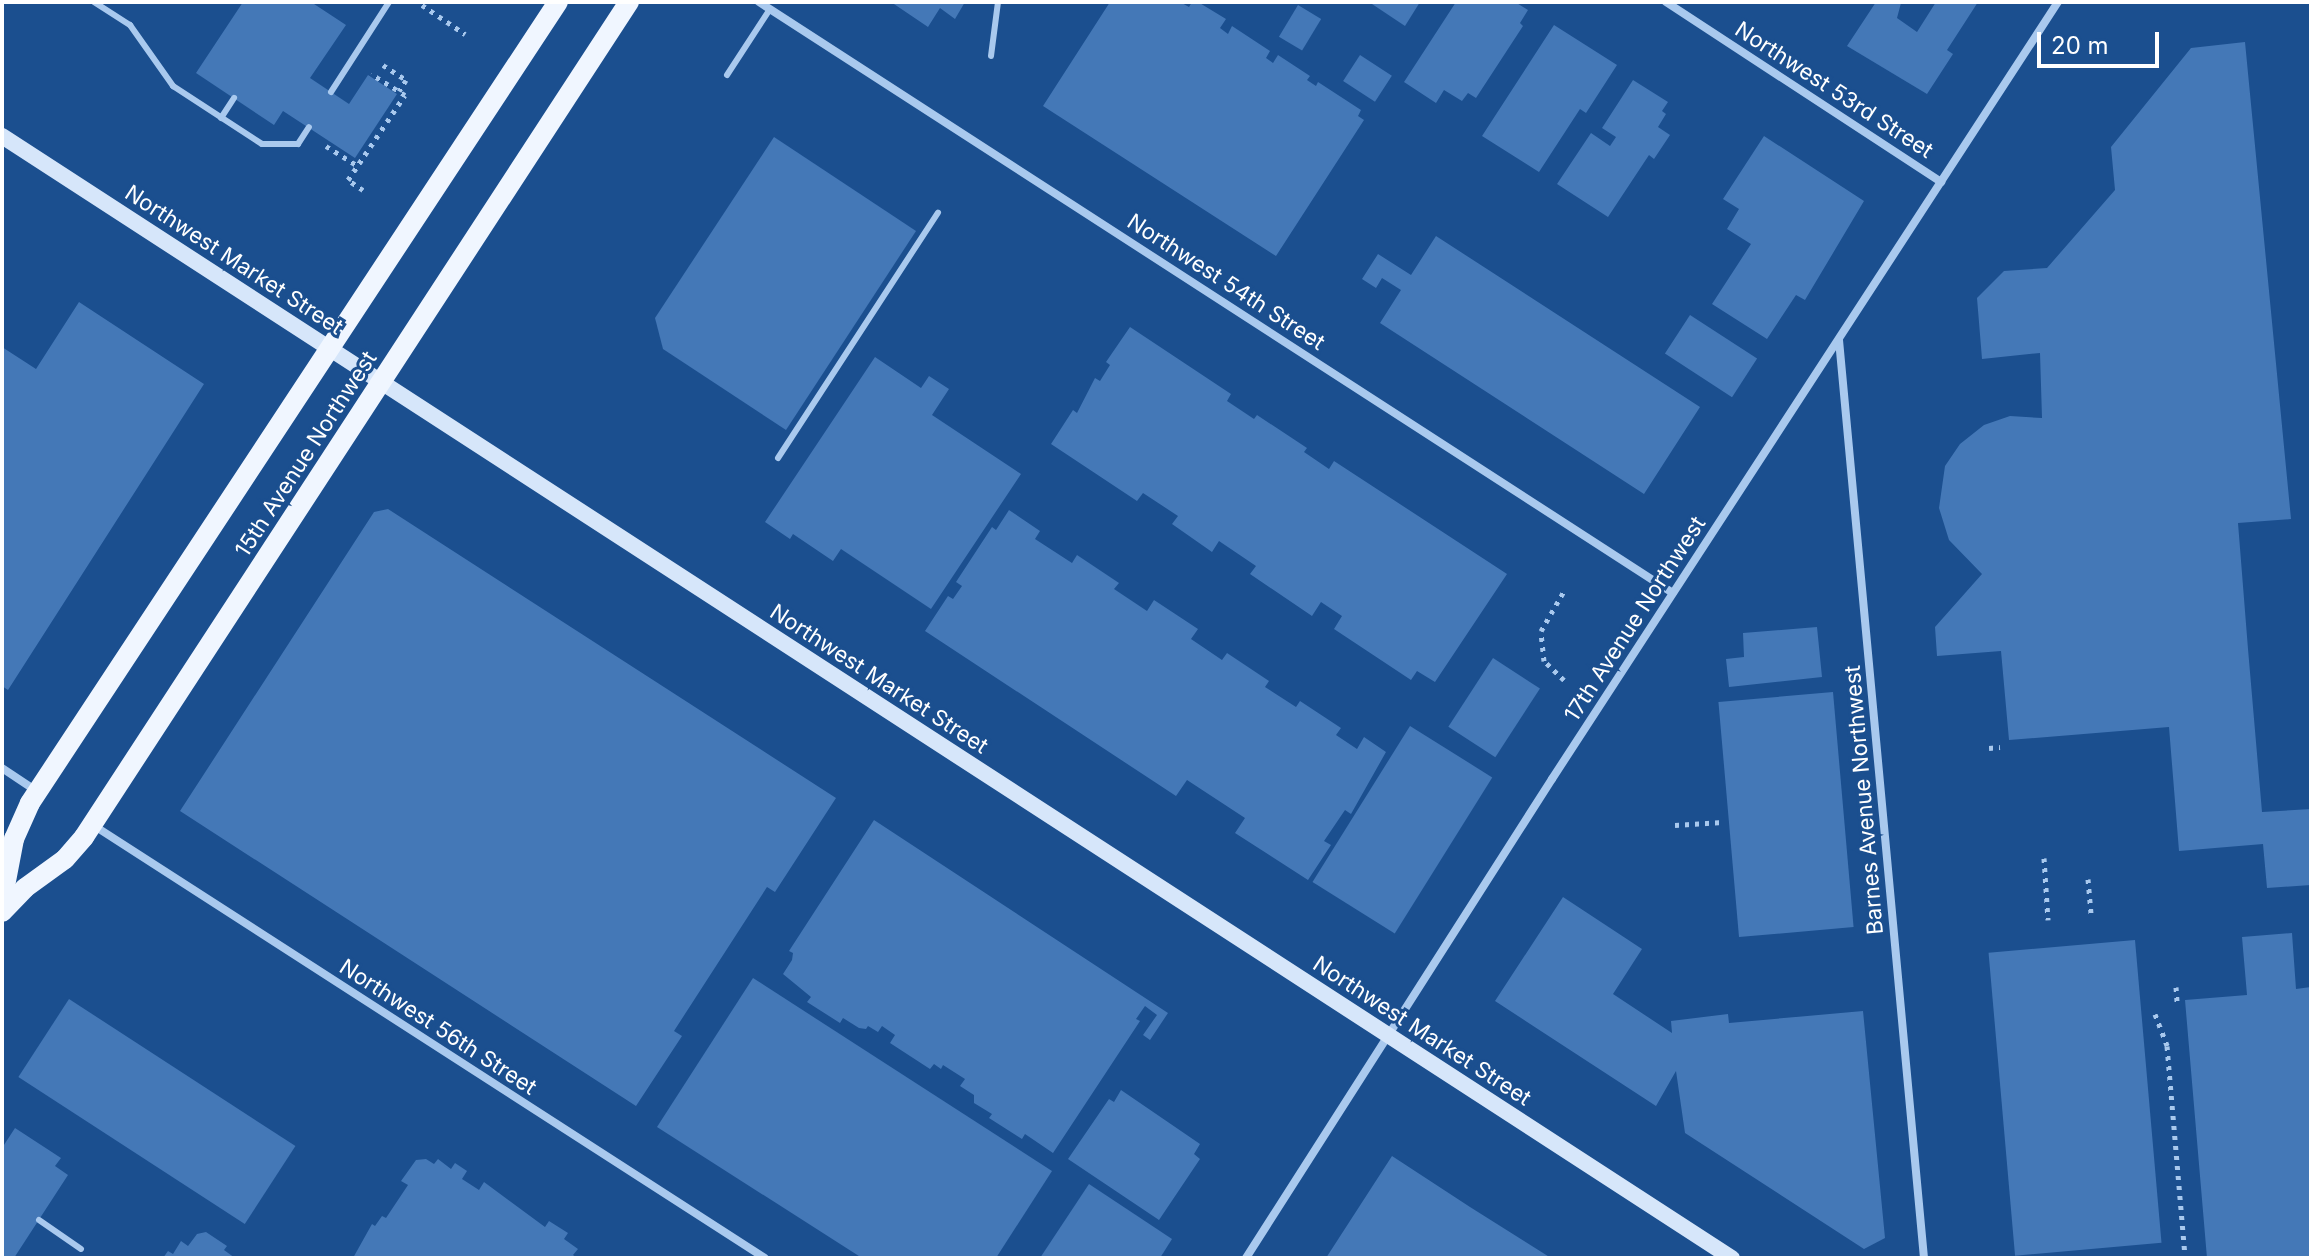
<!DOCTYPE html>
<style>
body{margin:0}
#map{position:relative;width:2313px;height:1260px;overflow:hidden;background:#1b4f8f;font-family:Inter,sans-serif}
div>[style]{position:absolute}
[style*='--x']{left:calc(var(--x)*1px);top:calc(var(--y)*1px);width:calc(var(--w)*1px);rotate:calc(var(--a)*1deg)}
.building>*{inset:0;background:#4478b7;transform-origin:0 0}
.path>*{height:5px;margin-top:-2.5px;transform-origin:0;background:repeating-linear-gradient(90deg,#a9c9ee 0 4px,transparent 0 10px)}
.service>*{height:6px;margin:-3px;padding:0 3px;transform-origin:3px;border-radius:3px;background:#a9c9ee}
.minor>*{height:8px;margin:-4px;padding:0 4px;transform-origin:4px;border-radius:4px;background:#a9c9ee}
.secondary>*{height:16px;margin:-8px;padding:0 8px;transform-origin:8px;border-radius:8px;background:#d6e6fa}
.primary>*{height:20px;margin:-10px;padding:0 10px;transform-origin:10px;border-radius:10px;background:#f0f6ff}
span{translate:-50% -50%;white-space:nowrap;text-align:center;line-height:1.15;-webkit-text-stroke:6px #1b4f8f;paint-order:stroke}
.street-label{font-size:22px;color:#fff}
.frame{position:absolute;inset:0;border:4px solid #fff;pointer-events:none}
.scale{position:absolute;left:2037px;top:32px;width:122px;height:36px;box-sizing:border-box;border:4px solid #fff;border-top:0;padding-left:10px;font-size:24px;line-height:28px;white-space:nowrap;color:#fff;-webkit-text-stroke:6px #1b4f8f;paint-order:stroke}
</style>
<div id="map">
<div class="building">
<div style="clip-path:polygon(243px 2px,311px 2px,346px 25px,310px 78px,349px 104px,368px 75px,397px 94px,355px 158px,283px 111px,274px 125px,196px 73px)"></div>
<div style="clip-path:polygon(891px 2px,965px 2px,955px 19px,940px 8px,928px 27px)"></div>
<div style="clip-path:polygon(1110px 2px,1180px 2px,1189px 7px,1192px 2px,1198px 2px,1226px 19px,1220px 28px,1228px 34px,1232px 26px,1270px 51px,1266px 58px,1273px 63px,1278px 55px,1310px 76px,1307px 80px,1316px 86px,1318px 82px,1361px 110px,1358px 116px,1364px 120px,1276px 256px,1043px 106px)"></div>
<div style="clip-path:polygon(1369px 2px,1420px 2px,1405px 26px)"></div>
<div style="clip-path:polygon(1456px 2px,1515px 2px,1528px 10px,1520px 23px,1523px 26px,1476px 98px,1468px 93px,1462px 101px,1444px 90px,1436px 103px,1404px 82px)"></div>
<div style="clip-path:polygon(1876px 2px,1901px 3px,1897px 18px,1917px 32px,1936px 2px,1978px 2px,1947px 50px,1953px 54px,1927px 94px,1847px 46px)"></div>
<div style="left:1298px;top:5px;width:27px;height:37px;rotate:31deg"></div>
<div style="clip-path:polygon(1554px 25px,1617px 65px,1586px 113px,1580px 109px,1539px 172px,1482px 136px)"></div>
<div style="clip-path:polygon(2245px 42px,2291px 519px,2238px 523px,2248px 649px,2262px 812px,2311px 809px,2311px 885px,2267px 888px,2263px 844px,2179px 851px,2169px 727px,2009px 740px,2001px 651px,1937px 656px,1935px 627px,1982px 574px,1949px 540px,1939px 508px,1945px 466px,1960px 444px,1984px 425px,2010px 416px,2042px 418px,2040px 353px,1982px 359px,1977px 298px,2004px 271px,2047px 268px,2115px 190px,2111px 147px,2191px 48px)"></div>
<div style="left:1360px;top:55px;width:38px;height:31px;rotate:33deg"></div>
<div style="clip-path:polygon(1633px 80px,1668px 102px,1662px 111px,1666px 114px,1658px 127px,1670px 135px,1654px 159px,1649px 155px,1608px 217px,1557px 184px,1591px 133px,1610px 146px,1616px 137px,1602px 128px)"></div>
<div style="clip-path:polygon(1764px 136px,1864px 201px,1805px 300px,1796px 295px,1767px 339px,1712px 304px,1751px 244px,1727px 229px,1739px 209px,1723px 199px)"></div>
<div style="clip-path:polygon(774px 137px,916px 231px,786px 430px,663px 349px,655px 318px)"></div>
<div style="clip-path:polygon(1436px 236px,1700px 407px,1644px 494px,1380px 323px,1401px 290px,1382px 278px,1376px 288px,1362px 279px,1378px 254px,1411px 275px)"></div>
<div style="clip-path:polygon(79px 302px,204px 384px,8px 690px,2px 686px,2px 347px,36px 369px)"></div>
<div style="left:1690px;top:315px;width:80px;height:46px;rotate:33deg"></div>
<div style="clip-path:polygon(1130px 327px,1231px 394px,1227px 401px,1254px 419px,1257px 415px,1307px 448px,1304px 452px,1329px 469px,1334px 461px,1507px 574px,1435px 682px,1417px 671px,1411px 680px,1334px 629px,1342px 616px,1321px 602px,1312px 616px,1250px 574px,1256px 566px,1219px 541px,1212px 552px,1172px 524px,1178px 516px,1143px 493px,1137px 501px,1051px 444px,1073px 410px,1077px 413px,1095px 378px,1100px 381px,1110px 365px,1106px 362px)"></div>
<div style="clip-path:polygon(875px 357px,921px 388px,929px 376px,949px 389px,932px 415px,1021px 474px,931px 609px,841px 549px,833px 561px,793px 534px,790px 539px,765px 522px)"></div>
<div style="clip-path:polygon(388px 509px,836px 798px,775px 892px,767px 887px,674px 1031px,682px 1036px,636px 1106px,180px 811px,374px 512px)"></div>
<div style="clip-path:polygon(1009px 510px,1040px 531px,1035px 539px,1072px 563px,1077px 555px,1119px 583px,1114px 589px,1147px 611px,1154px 600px,1198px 629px,1191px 639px,1222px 660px,1227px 653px,1269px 681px,1265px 687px,1296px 707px,1300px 701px,1341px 728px,1336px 735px,1357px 749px,1364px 737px,1386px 752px,1351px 814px,1345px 810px,1324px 841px,1331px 845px,1308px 880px,1235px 833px,1245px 818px,1187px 780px,1176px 796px,925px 631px,948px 596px,953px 599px,962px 586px,956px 582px,992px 527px,996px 530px)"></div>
<div style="clip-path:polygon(1817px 627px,1822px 677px,1729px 687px,1726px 659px,1744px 657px,1743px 633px)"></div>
<div style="left:1493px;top:658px;width:56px;height:82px;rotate:33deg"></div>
<div style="left:1833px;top:692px;width:236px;height:115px;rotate:85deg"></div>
<div style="left:1410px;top:726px;width:97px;height:184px;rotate:32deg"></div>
<div style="clip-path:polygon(874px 820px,1168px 1013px,1150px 1040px,1143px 1035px,1157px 1015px,1145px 1006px,1136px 1019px,1140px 1021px,1053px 1153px,1025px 1134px,1022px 1139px,989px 1118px,992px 1114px,974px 1103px,974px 1095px,960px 1086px,965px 1079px,943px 1065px,941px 1069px,934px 1064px,930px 1069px,890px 1043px,895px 1035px,882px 1026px,878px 1032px,868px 1026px,866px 1029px,859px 1028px,843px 1018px,840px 1023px,807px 1002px,811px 997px,783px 974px,792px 960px,793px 953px,789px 951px)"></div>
<div style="clip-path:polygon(1563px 897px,1642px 949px,1613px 994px,1672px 1033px,1671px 1021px,1728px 1014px,1729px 1023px,1863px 1011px,1885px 1238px,1864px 1249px,1685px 1133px,1676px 1071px,1656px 1106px,1495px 1001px)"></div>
<div style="clip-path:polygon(2292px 933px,2296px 989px,2311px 987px,2311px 1258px,2207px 1258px,2185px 1000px,2247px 995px,2242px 937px)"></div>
<div style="left:2135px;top:940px;width:304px;height:147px;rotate:85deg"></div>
<div style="clip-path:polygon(753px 978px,1052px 1171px,996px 1258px,862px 1258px,657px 1127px)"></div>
<div style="left:69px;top:999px;width:270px;height:93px;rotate:33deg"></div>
<div style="clip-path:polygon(1121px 1090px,1200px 1144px,1194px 1154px,1200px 1159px,1159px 1220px,1068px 1159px,1109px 1099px,1114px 1102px)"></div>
<div style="clip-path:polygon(15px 1128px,61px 1158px,55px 1166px,68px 1175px,14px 1258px,2px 1258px,2px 1148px)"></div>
<div style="clip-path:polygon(1392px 1156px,1470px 1207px,1551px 1258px,1326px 1258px)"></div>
<div style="clip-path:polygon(426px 1159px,434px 1164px,438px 1159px,451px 1169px,455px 1163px,467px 1171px,462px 1179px,479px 1190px,484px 1182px,545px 1227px,549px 1221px,568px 1233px,564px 1239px,578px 1249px,573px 1255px,577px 1258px,353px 1258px,372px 1224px,375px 1226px,382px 1216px,386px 1218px,408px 1185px,401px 1181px,416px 1160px)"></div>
<div style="clip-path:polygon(1089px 1184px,1172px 1239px,1160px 1258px,1040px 1258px)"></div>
<div style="clip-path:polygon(206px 1232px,227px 1246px,224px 1250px,235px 1258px,163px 1258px,168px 1251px,173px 1254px,181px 1241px,188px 1246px,197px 1234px)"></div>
</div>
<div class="path">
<div style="--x:422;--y:5;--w:52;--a:34"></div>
<div style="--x:383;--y:65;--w:27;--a:33"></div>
<div style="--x:406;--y:80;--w:13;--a:122"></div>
<div style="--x:326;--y:146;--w:38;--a:32"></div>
<div style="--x:363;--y:190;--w:18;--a:-146"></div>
<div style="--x:348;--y:180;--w:102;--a:-56.2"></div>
<div style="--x:405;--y:95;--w:40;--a:-148"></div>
<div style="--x:1564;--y:680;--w:28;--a:-136"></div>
<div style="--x:1544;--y:661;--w:30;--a:-96"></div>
<div style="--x:1541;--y:631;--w:46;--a:-60.1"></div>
<div style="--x:1989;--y:748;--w:11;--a:-5"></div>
<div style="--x:1675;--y:825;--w:48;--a:-3.6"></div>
<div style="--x:2044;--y:858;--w:62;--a:86.3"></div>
<div style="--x:2088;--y:879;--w:38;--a:85"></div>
<div style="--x:2176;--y:987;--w:15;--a:86"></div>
<div style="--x:2155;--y:1014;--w:34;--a:69"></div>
<div style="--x:2167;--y:1046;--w:213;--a:85.1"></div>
</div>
<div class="service">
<div style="--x:94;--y:2;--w:43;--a:32.6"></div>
<div style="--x:130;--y:25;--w:75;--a:54.8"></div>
<div style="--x:173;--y:86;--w:106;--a:33.1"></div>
<div style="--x:262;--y:144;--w:36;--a:0"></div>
<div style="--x:298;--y:144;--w:20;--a:-57"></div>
<div style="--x:991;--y:56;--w:54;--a:-82.6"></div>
<div style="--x:727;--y:75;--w:79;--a:-56.9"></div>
<div style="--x:331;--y:92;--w:107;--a:-57.2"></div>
<div style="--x:221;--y:118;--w:24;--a:-57"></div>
<div style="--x:778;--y:458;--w:293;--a:-56.9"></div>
<div style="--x:39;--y:1220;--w:51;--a:34.6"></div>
</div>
<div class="minor">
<div style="--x:759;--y:2;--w:1088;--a:32.89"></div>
<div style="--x:1666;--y:2;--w:329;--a:33.2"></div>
<div style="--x:1839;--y:340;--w:922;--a:84.71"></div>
<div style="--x:2;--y:768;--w:43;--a:33.7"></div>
<div style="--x:93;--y:825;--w:799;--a:32.8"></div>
<div style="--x:1246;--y:1258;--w:568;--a:-57.43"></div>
<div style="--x:1552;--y:779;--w:927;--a:-56.93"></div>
</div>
<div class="secondary">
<div style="--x:2;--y:136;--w:2062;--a:32.97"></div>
</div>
<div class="primary">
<div style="--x:2;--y:902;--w:64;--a:-79.2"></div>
<div style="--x:14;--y:839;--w:39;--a:-66"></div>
<div style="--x:30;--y:803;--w:959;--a:-56.61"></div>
<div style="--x:2;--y:912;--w:33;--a:-46"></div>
<div style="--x:25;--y:888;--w:49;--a:-35.9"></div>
<div style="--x:65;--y:859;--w:29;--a:-49"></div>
<div style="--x:84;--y:837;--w:997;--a:-56.87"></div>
</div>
<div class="street-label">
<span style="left:1834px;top:90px;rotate:33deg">Northwest 53rd Street</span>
<span style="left:234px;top:260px;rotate:33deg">Northwest Market Street</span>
<span style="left:1226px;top:282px;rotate:33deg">Northwest 54th Street</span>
<span style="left:306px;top:454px;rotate:-57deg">15th Avenue Northwest</span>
<span style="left:1635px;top:619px;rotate:-57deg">17th Avenue Northwest</span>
<span style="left:879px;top:679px;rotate:33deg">Northwest Market Street</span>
<span style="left:1864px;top:800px;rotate:-95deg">Barnes Avenue Northwest</span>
<span style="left:438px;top:1027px;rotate:33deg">Northwest 56th Street</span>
<span style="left:1422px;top:1031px;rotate:33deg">Northwest Market Street</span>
</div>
<div class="frame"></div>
<div class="scale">20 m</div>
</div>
